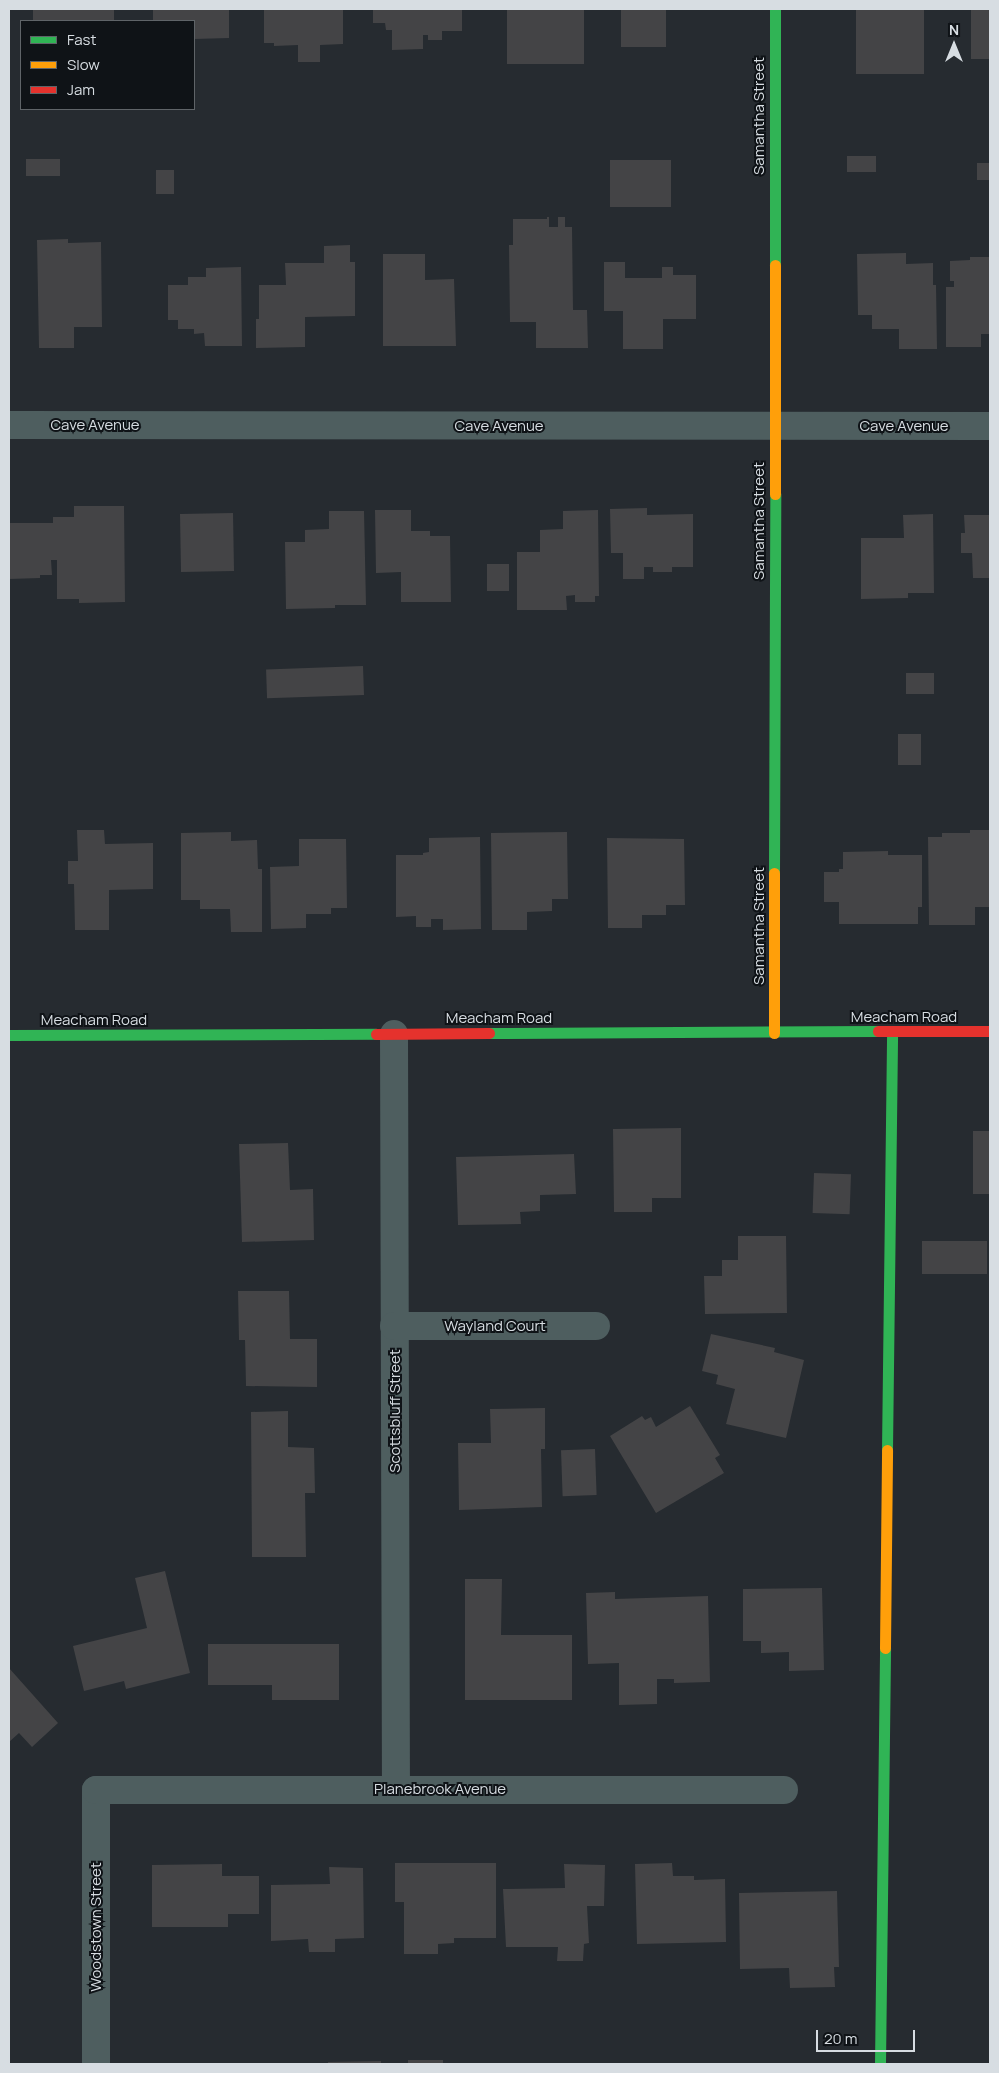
<!DOCTYPE html>
<style>
body{margin:0}
#map{position:relative;width:999px;height:2073px;overflow:hidden;background:#262b30;font-family:Manrope,sans-serif}
div>[style]{position:absolute}
[style*='--x']{left:calc(var(--x)*1px);top:calc(var(--y)*1px);width:calc(var(--w)*1px);rotate:calc(var(--a)*1deg)}
.building>*{inset:0;background:#444446;transform-origin:0 0}
.street>*{height:28px;margin:-14px;padding:0 14px;transform-origin:14px;border-radius:14px;background:#4e5e5f}
.fast>*{height:11px;margin:-5.5px;padding:0 5.5px;transform-origin:5.5px;border-radius:5.5px;background:#30b455}
.slow>*{height:11px;margin:-5.5px;padding:0 5.5px;transform-origin:5.5px;border-radius:5.5px;background:#ff9f0a}
.jam>*{height:11px;margin:-5.5px;padding:0 5.5px;transform-origin:5.5px;border-radius:5.5px;background:#e5322d}
span{translate:-50% -50%;white-space:nowrap;text-align:center;line-height:1.15;-webkit-text-stroke:4px #0f1317;paint-order:stroke}
.street-label{font-size:15px;color:#d7dde2}
.frame{position:absolute;inset:0;border:10px solid #d7dde2;pointer-events:none}
.legend{position:absolute;left:20px;top:20px;width:175px;height:90px;box-sizing:border-box;background:#0f1317;border:1px solid #5f6468;margin:0;padding:6px 9px;list-style:none;font-size:15px;color:#d7dde2}
.legend li{display:flex;align-items:center;gap:10px;height:25px}
.legend b{width:25px;border:1px solid #5f6468}
.north{position:absolute;left:929px;top:20px;width:50px;height:50px;-webkit-text-stroke:4px #0f1317;paint-order:stroke;rotate:0deg;font-size:14px;font-weight:700;line-height:20px;text-align:center;color:#d7dde2}
.north::after{content:'';display:block;margin:auto;width:18px;height:22px;background:#d7dde2;clip-path:polygon(50% 0,100% 100%,50% 72%,0 100%)}
.scale{position:absolute;left:816px;top:2030px;width:99px;height:22px;box-sizing:border-box;border:2px solid #d7dde2;border-top:0;padding-left:6px;font-size:15px;line-height:18px;white-space:nowrap;color:#d7dde2;-webkit-text-stroke:4px #0f1317;paint-order:stroke}
</style>
<div id="map">
<div class="building">
<div style="left:33px;top:9px;width:81px;height:12px"></div>
<div style="clip-path:polygon(153px 9px,229px 9px,229px 38px,194px 39px,194px 21px,153px 21px)"></div>
<div style="clip-path:polygon(264px 9px,343px 9px,343px 44px,320px 45px,320px 62px,298px 62px,298px 45px,274px 46px,274px 43px,264px 43px)"></div>
<div style="clip-path:polygon(373px 9px,462px 9px,462px 31px,442px 31px,442px 40px,428px 40px,428px 35px,423px 35px,423px 49px,392px 50px,392px 30px,386px 30px,385px 23px,373px 23px)"></div>
<div style="left:507px;top:9px;width:77px;height:55px"></div>
<div style="left:621px;top:9px;width:45px;height:38px"></div>
<div style="left:856px;top:9px;width:68px;height:65px"></div>
<div style="left:971px;top:9px;width:19px;height:50px"></div>
<div style="left:847px;top:156px;width:29px;height:16px"></div>
<div style="left:26px;top:159px;width:34px;height:17px"></div>
<div style="left:671px;top:160px;width:47px;height:61px;rotate:90deg"></div>
<div style="left:977px;top:163px;width:13px;height:17px"></div>
<div style="left:156px;top:170px;width:18px;height:24px"></div>
<div style="clip-path:polygon(547px 217px,549px 217px,549px 227px,558px 227px,558px 217px,565px 217px,565px 227px,572px 227px,573px 310px,587px 310px,588px 348px,536px 348px,536px 322px,510px 322px,509px 245px,513px 245px,513px 219px,547px 219px)"></div>
<div style="clip-path:polygon(68px 239px,68px 243px,101px 242px,102px 327px,74px 327px,74px 348px,39px 348px,37px 240px)"></div>
<div style="clip-path:polygon(350px 245px,350px 262px,355px 262px,355px 316px,305px 317px,305px 347px,256px 348px,256px 319px,259px 319px,259px 285px,286px 285px,285px 263px,324px 263px,324px 246px)"></div>
<div style="clip-path:polygon(906px 253px,906px 264px,933px 263px,933px 285px,936px 285px,937px 349px,899px 349px,899px 329px,872px 329px,872px 315px,858px 315px,857px 254px)"></div>
<div style="clip-path:polygon(383px 254px,425px 254px,425px 280px,454px 279px,456px 346px,383px 346px)"></div>
<div style="clip-path:polygon(970px 257px,990px 257px,990px 334px,981px 334px,981px 347px,946px 347px,946px 287px,954px 287px,954px 281px,950px 281px,950px 261px,970px 260px)"></div>
<div style="clip-path:polygon(604px 262px,625px 262px,625px 278px,662px 278px,662px 267px,673px 267px,673px 275px,696px 275px,696px 319px,663px 319px,663px 349px,623px 349px,623px 311px,604px 311px)"></div>
<div style="clip-path:polygon(241px 267px,242px 346px,205px 346px,204px 333px,194px 334px,194px 329px,178px 329px,178px 320px,168px 320px,168px 285px,188px 285px,188px 277px,206px 277px,206px 268px)"></div>
<div style="clip-path:polygon(74px 506px,124px 506px,125px 602px,79px 603px,79px 599px,57px 599px,57px 560px,51px 560px,52px 575px,40px 575px,40px 578px,9px 579px,9px 523px,53px 523px,53px 517px,74px 517px)"></div>
<div style="clip-path:polygon(647px 508px,647px 515px,693px 514px,693px 567px,672px 567px,672px 572px,653px 572px,653px 567px,644px 567px,644px 579px,623px 579px,623px 553px,611px 553px,610px 509px)"></div>
<div style="clip-path:polygon(375px 510px,411px 510px,411px 531px,430px 531px,430px 536px,450px 536px,451px 602px,401px 602px,401px 572px,376px 573px)"></div>
<div style="clip-path:polygon(598px 510px,599px 596px,595px 596px,595px 602px,575px 602px,575px 595px,566px 596px,567px 610px,517px 610px,517px 552px,540px 552px,540px 530px,563px 529px,563px 511px)"></div>
<div style="clip-path:polygon(329px 511px,364px 511px,366px 605px,335px 605px,335px 608px,286px 609px,285px 542px,305px 542px,305px 530px,329px 529px)"></div>
<div style="left:233px;top:513px;width:58px;height:53px;rotate:89deg"></div>
<div style="clip-path:polygon(933px 514px,934px 593px,908px 593px,908px 598px,861px 599px,861px 538px,904px 538px,903px 515px)"></div>
<div style="clip-path:polygon(964px 515px,990px 515px,990px 578px,973px 578px,972px 553px,961px 553px,961px 533px,965px 533px)"></div>
<div style="left:509px;top:564px;width:27px;height:22px;rotate:90deg"></div>
<div style="left:363px;top:666px;width:29px;height:97px;rotate:88deg"></div>
<div style="left:934px;top:673px;width:21px;height:28px;rotate:90deg"></div>
<div style="left:898px;top:734px;width:23px;height:31px"></div>
<div style="clip-path:polygon(77px 830px,104px 830px,105px 844px,153px 843px,153px 889px,109px 890px,109px 930px,75px 930px,74px 884px,68px 884px,68px 861px,78px 861px)"></div>
<div style="clip-path:polygon(970px 830px,990px 830px,990px 907px,975px 907px,975px 925px,929px 925px,928px 837px,942px 837px,942px 833px,970px 833px)"></div>
<div style="clip-path:polygon(231px 832px,231px 841px,257px 840px,258px 869px,262px 869px,262px 932px,231px 932px,230px 909px,200px 909px,200px 900px,181px 900px,181px 833px)"></div>
<div style="clip-path:polygon(567px 832px,568px 899px,552px 899px,552px 911px,527px 912px,527px 930px,492px 930px,491px 833px)"></div>
<div style="clip-path:polygon(480px 837px,481px 929px,443px 930px,443px 919px,431px 919px,431px 927px,416px 927px,416px 916px,396px 917px,396px 855px,423px 855px,423px 853px,429px 852px,429px 838px)"></div>
<div style="clip-path:polygon(607px 838px,684px 839px,685px 905px,666px 905px,666px 915px,642px 915px,642px 928px,608px 928px)"></div>
<div style="clip-path:polygon(299px 839px,346px 839px,347px 908px,331px 908px,331px 914px,306px 914px,306px 928px,271px 929px,270px 867px,299px 866px)"></div>
<div style="clip-path:polygon(888px 851px,888px 855px,922px 855px,922px 907px,918px 907px,918px 924px,839px 924px,839px 902px,824px 902px,824px 872px,839px 872px,839px 869px,843px 869px,843px 852px)"></div>
<div style="clip-path:polygon(681px 1128px,681px 1198px,652px 1198px,652px 1212px,614px 1212px,613px 1129px)"></div>
<div style="left:973px;top:1131px;width:17px;height:63px"></div>
<div style="clip-path:polygon(288px 1143px,290px 1190px,313px 1189px,314px 1240px,242px 1242px,239px 1144px)"></div>
<div style="clip-path:polygon(574px 1154px,576px 1194px,540px 1195px,540px 1211px,520px 1212px,521px 1224px,458px 1225px,456px 1157px)"></div>
<div style="left:814px;top:1173px;width:37px;height:40px;rotate:2deg"></div>
<div style="clip-path:polygon(738px 1236px,786px 1236px,787px 1313px,705px 1314px,704px 1276px,722px 1276px,722px 1260px,738px 1260px)"></div>
<div style="left:922px;top:1241px;width:65px;height:33px"></div>
<div style="clip-path:polygon(238px 1291px,289px 1291px,290px 1339px,317px 1339px,317px 1387px,246px 1386px,245px 1340px,239px 1340px)"></div>
<div style="clip-path:polygon(711px 1334px,775px 1348px,774px 1352px,804px 1360px,786px 1438px,726px 1424px,735px 1389px,716px 1384px,718px 1375px,702px 1371px)"></div>
<div style="clip-path:polygon(690px 1406px,720px 1455px,715px 1458px,724px 1473px,656px 1513px,610px 1436px,642px 1416px,645px 1420px,651px 1417px,656px 1427px)"></div>
<div style="clip-path:polygon(545px 1408px,545px 1449px,541px 1449px,542px 1507px,459px 1510px,458px 1443px,491px 1443px,490px 1409px)"></div>
<div style="clip-path:polygon(288px 1411px,288px 1447px,314px 1448px,315px 1493px,305px 1493px,306px 1557px,252px 1557px,251px 1412px)"></div>
<div style="left:595px;top:1449px;width:46px;height:34px;rotate:88deg"></div>
<div style="clip-path:polygon(165px 1571px,190px 1673px,126px 1689px,124px 1681px,84px 1691px,73px 1646px,147px 1628px,135px 1578px)"></div>
<div style="clip-path:polygon(465px 1579px,502px 1579px,501px 1635px,572px 1635px,572px 1700px,465px 1700px)"></div>
<div style="clip-path:polygon(822px 1588px,824px 1670px,789px 1671px,789px 1652px,761px 1653px,761px 1641px,743px 1641px,743px 1589px)"></div>
<div style="clip-path:polygon(615px 1592px,615px 1599px,708px 1596px,710px 1682px,674px 1683px,674px 1679px,657px 1679px,657px 1704px,619px 1705px,619px 1663px,588px 1664px,586px 1593px)"></div>
<div style="clip-path:polygon(208px 1644px,339px 1644px,339px 1700px,272px 1700px,272px 1685px,208px 1685px)"></div>
<div style="clip-path:polygon(9px 1668px,58px 1723px,32px 1747px,19px 1733px,9px 1742px)"></div>
<div style="clip-path:polygon(395px 1863px,496px 1863px,496px 1938px,454px 1938px,454px 1943px,438px 1944px,438px 1954px,404px 1954px,404px 1902px,395px 1902px)"></div>
<div style="clip-path:polygon(672px 1863px,673px 1876px,694px 1876px,694px 1880px,725px 1879px,726px 1942px,637px 1944px,635px 1864px)"></div>
<div style="clip-path:polygon(222px 1864px,222px 1876px,259px 1876px,259px 1914px,228px 1914px,228px 1927px,152px 1927px,152px 1865px)"></div>
<div style="clip-path:polygon(564px 1864px,605px 1865px,604px 1906px,587px 1906px,589px 1943px,584px 1944px,583px 1961px,557px 1961px,558px 1947px,506px 1947px,503px 1889px,565px 1888px)"></div>
<div style="clip-path:polygon(329px 1867px,363px 1868px,364px 1938px,335px 1939px,335px 1952px,309px 1952px,308px 1939px,271px 1941px,271px 1885px,330px 1884px)"></div>
<div style="clip-path:polygon(837px 1891px,839px 1967px,834px 1967px,835px 1987px,790px 1988px,789px 1968px,740px 1969px,739px 1893px)"></div>
<div style="left:408px;top:2060px;width:35px;height:4px"></div>
<div style="clip-path:polygon(381px 2061px,381px 2064px,328px 2064px,328px 2062px)"></div>
</div>
<div class="street">
<div style="--x:9;--y:425;--w:981;--a:0.06"></div>
<div style="--x:394;--y:1034;--w:755;--a:89.85"></div>
<div style="--x:394;--y:1326;--w:202;--a:0"></div>
<div style="--x:96;--y:2064;--w:274;--a:-90"></div>
<div style="--x:96;--y:1790;--w:688;--a:0"></div>
</div>
<div class="fast">
<div style="--x:775;--y:265;--w:256;--a:-90"></div>
<div style="--x:774;--y:873;--w:379;--a:-89.8"></div>
<div style="--x:489;--y:1033;--w:389;--a:-0.3"></div>
<div style="--x:9;--y:1035;--w:367;--a:-0.2"></div>
<div style="--x:887;--y:1450;--w:419;--a:-89.3"></div>
<div style="--x:880;--y:2064;--w:416;--a:-89.3"></div>
</div>
<div class="slow">
<div style="--x:775;--y:494;--w:229;--a:-90"></div>
<div style="--x:774;--y:1033;--w:160;--a:-90"></div>
<div style="--x:885;--y:1648;--w:198;--a:-89.4"></div>
</div>
<div class="jam">
<div style="--x:878;--y:1031;--w:112;--a:0"></div>
<div style="--x:376;--y:1034;--w:113;--a:-0.5"></div>
</div>
<div class="street-label">
<span style="left:759px;top:116px;rotate:-90deg">Samantha Street</span>
<span style="left:95px;top:425px">Cave Avenue</span>
<span style="left:499px;top:426px">Cave Avenue</span>
<span style="left:904px;top:426px">Cave Avenue</span>
<span style="left:759px;top:521px;rotate:-90deg">Samantha Street</span>
<span style="left:759px;top:926px;rotate:-90deg">Samantha Street</span>
<span style="left:904px;top:1017px">Meacham Road</span>
<span style="left:499px;top:1018px">Meacham Road</span>
<span style="left:94px;top:1020px">Meacham Road</span>
<span style="left:495px;top:1326px">Wayland Court</span>
<span style="left:395px;top:1411px;rotate:-90deg">Scottsbluff Street</span>
<span style="left:440px;top:1789px">Planebrook Avenue</span>
<span style="left:96px;top:1927px;rotate:-90deg">Woodstown Street</span>
</div>
<div class="frame"></div>
<ul class="legend">
<li><b style="height:6px;background:#30b455"></b>Fast</li>
<li><b style="height:6px;background:#ff9f0a"></b>Slow</li>
<li><b style="height:6px;background:#e5322d"></b>Jam</li>
</ul>
<div class="north">N</div>
<div class="scale">20 m</div>
</div>
